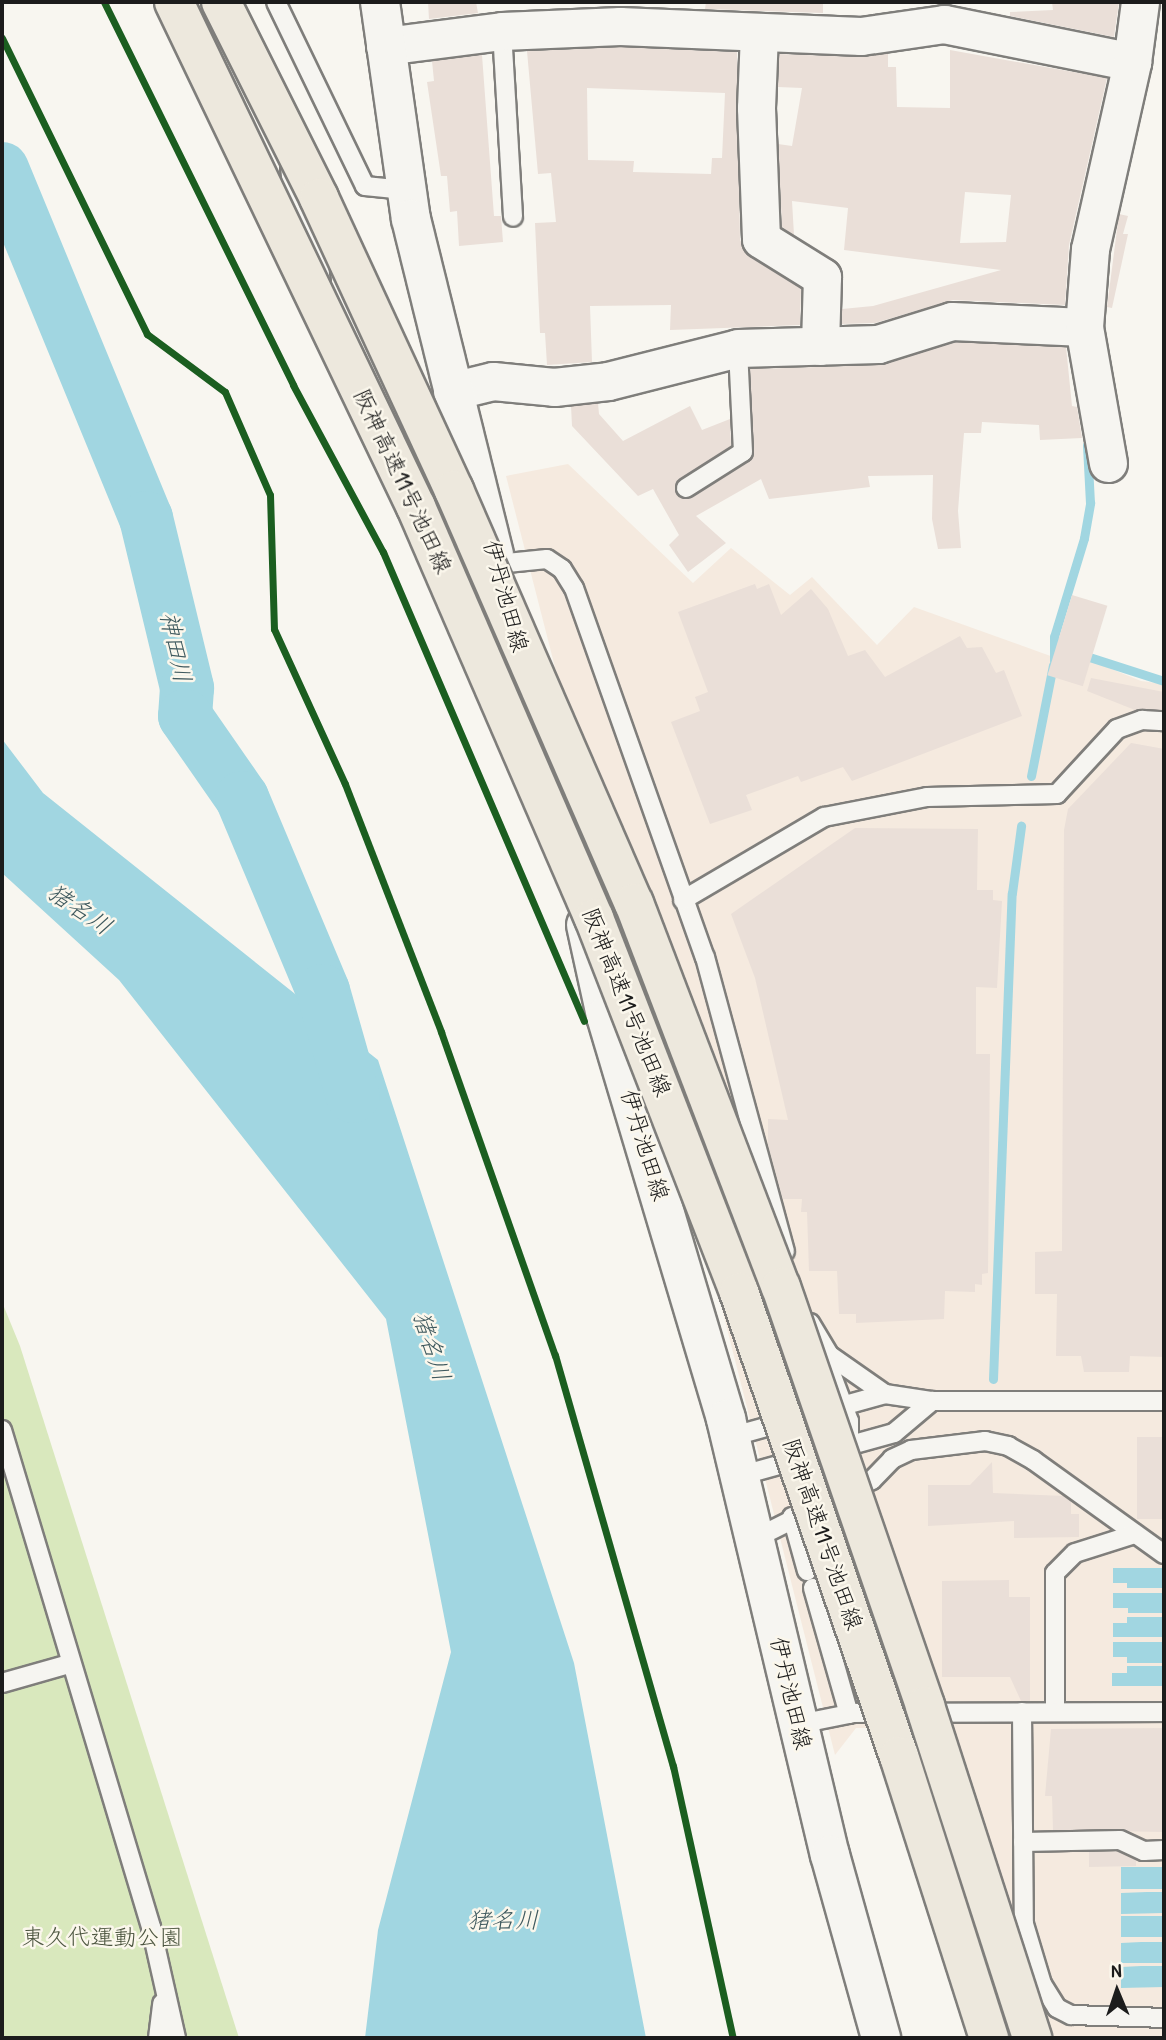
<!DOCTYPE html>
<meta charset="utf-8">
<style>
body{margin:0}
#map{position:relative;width:1166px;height:2040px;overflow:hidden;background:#f8f6f0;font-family:"Patrick Hand","Klee One",sans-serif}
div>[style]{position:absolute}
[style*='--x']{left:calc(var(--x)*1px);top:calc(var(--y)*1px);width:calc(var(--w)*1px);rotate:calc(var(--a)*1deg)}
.built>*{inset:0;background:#f5eadf}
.green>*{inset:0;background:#d9e8bd}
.water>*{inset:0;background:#a1d6e1;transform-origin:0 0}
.stream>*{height:9px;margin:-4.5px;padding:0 4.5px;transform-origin:4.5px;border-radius:4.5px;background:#a1d6e1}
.river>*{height:54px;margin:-27px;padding:0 27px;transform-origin:27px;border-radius:27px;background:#a1d6e1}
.building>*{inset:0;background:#eadfd8;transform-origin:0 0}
.roads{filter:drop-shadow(2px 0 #7f7e7b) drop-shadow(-2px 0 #7f7e7b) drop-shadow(0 2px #7f7e7b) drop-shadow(0 -2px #7f7e7b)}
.service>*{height:18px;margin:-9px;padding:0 9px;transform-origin:9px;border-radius:9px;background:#f6f5f1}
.minor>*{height:37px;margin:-18.5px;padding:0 18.5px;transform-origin:18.5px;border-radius:18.5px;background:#f6f5f1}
.tertiary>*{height:38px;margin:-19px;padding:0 19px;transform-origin:19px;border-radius:19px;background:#f6f5f1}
.secondary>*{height:38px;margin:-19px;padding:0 19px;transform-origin:19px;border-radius:19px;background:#f6f5f1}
.bridges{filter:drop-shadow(2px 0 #7f7e7b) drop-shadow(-2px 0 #7f7e7b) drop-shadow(0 2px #7f7e7b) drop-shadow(0 -2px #7f7e7b)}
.motorway-bridge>*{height:38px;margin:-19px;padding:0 19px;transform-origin:19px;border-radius:19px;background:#ede8dd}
.cycleway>*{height:7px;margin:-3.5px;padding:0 3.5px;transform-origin:3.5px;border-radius:3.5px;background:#1b5e20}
span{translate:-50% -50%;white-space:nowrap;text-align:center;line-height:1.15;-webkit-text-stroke:5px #fbf7ec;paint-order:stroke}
.street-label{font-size:23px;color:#1c1c1c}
.park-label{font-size:23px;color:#4d5640}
.water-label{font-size:24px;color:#3e595e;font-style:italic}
.frame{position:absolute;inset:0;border:4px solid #1c1c1c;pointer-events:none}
.north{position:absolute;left:1082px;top:1956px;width:70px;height:70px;-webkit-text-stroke:5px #fbf7ec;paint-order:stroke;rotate:358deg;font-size:19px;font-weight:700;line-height:28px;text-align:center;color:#1c1c1c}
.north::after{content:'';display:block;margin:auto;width:24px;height:32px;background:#1c1c1c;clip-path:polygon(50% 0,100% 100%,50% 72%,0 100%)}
</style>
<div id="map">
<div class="built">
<div style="clip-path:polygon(568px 464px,693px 583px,731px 548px,790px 595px,812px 577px,877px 645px,914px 607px,1045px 654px,1062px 660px,1087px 659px,1141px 681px,1164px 684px,1164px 2038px,1053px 2038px,954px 1728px,856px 1728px,835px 1755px,719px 1297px,635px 1010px,599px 839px,506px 476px)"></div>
</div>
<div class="green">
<div style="clip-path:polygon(2px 1302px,20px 1346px,239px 2038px,2px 2038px)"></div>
</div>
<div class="water">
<div style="clip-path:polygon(2px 739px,43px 793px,378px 1060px,574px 1663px,646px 2038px,365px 2038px,378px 1930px,451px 1652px,386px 1319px,119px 980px,2px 873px)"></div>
<div style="clip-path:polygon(1113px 1568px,1164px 1568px,1164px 1588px,1127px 1588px,1127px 1583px,1113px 1583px)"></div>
<div style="clip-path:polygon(1113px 1593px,1164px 1593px,1164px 1613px,1128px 1613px,1128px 1608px,1113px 1608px)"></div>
<div style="clip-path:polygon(1127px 1617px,1164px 1617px,1164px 1637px,1113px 1637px,1113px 1623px,1127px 1623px)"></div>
<div style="clip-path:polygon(1113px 1642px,1164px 1642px,1164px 1663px,1127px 1663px,1127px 1657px,1113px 1657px)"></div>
<div style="clip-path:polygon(1127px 1666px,1164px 1666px,1164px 1686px,1112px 1686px,1112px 1673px,1127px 1673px)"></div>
<div style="left:1121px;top:1867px;width:43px;height:22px"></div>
<div style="clip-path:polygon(1147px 1892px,1164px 1892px,1164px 1913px,1121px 1914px,1121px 1893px)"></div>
<div style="left:1164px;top:1916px;width:21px;height:43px;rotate:90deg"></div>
<div style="clip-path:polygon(1141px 1942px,1164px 1942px,1164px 1963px,1121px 1963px,1121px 1943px)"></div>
<div style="clip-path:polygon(1141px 1966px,1164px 1966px,1164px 1987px,1121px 1988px,1121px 1967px)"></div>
</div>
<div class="stream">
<div style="--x:1083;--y:655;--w:85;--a:17.8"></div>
<div style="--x:1054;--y:661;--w:24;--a:-90"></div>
<div style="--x:1054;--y:637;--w:103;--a:-73.1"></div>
<div style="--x:1084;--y:538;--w:36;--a:-80"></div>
<div style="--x:1090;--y:503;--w:58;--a:-93"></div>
<div style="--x:1031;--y:776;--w:113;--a:-78.8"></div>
<div style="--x:993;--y:1379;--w:486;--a:-87.8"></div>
<div style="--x:1012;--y:893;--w:68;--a:-82.3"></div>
</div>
<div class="river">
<div style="--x:2;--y:169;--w:378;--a:67.6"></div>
<div style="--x:146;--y:518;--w:175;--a:76.4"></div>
<div style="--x:187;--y:688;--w:28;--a:94"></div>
<div style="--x:185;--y:716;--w:100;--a:55.2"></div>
<div style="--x:242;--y:798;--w:209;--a:67.2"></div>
<div style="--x:323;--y:991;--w:109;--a:74.1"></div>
</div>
<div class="building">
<div style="clip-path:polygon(428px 2px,476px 2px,478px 13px,429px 19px)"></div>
<div style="clip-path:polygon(706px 2px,823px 2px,823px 13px,705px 9px)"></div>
<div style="clip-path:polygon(1052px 2px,1119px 2px,1114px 37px,1010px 16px,1010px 12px,1053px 10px)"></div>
<div style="clip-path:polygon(evenodd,620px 47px,737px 52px,740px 240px,750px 257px,801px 288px,800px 325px,670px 330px,671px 305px,590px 306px,592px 362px,547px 365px,545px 333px,540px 333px,535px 223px,556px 222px,551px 173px,538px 174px,527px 51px,620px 47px,587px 88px,725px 93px,722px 158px,712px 158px,711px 174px,633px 172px,634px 161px,588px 160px,587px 88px)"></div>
<div style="clip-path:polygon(evenodd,950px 50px,1107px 78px,1069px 245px,1065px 305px,953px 300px,875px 323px,842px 324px,842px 309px,873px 306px,1001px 270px,844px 250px,848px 208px,792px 201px,794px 235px,782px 227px,778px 144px,792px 146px,802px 88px,778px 87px,779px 54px,860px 57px,888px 53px,888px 67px,896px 67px,897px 107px,950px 108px,950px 50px,965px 192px,1011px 195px,1006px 242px,960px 243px,965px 192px)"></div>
<div style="clip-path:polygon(482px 55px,494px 216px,501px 216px,503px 242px,459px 246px,457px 211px,450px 212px,447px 176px,441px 176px,427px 82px,434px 81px,432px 61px)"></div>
<div style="clip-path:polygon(1119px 214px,1128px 216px,1123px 234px,1128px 234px,1112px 308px,1107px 307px)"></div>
<div style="clip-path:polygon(955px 342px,1066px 347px,1072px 406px,1077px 407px,1082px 438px,1040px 440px,1039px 425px,982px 422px,981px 433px,964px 433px,958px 511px,961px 548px,938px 549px,932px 519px,933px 475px,868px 476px,870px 487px,769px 499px,761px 479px,696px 516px,726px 543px,688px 572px,669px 545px,679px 535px,653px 489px,638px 496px,572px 426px,571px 406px,598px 403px,599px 414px,623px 441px,690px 406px,702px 430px,730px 419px,731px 446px,676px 482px,677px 495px,687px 499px,753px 457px,750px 369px,879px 365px)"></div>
<div style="clip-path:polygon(755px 584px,757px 589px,769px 584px,781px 615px,811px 589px,828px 609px,848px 656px,865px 650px,885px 677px,960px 636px,967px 648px,982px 647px,996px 673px,1004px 670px,1022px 716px,852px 781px,843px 767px,801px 782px,798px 776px,746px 795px,752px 810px,710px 824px,671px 722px,700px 711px,695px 697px,708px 692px,678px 612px)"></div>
<div style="left:1072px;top:595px;width:37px;height:84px;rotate:17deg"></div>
<div style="clip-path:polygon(1091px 678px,1164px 692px,1164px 710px,1135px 710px,1087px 691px)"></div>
<div style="clip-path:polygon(1131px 743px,1164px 749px,1164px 1357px,1130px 1356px,1129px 1372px,1084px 1372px,1081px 1356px,1056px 1356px,1057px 1294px,1035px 1294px,1035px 1252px,1062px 1251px,1064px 830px,1068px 809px)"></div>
<div style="clip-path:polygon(855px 828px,978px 829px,977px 890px,993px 890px,993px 900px,1002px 901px,997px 988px,976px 987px,976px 1054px,990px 1054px,988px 1273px,982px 1274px,982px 1285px,975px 1284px,975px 1292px,945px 1291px,944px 1319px,856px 1323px,856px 1314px,839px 1314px,837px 1271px,809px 1271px,807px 1212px,801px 1212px,802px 1199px,783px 1199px,768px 1145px,768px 1119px,788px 1120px,755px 978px,731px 914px)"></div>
<div style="left:1137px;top:1437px;width:27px;height:82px"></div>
<div style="clip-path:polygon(992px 1462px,993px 1493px,1064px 1496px,1071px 1501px,1071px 1514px,1079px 1514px,1079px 1537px,1014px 1538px,1014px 1521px,928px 1526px,928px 1485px,970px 1485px)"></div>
<div style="clip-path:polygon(1009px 1580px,1009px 1597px,1030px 1597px,1030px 1701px,1021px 1701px,1010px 1677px,942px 1677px,942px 1581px)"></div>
<div style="clip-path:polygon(1164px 1728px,1164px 1832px,1053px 1830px,1052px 1796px,1045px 1796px,1051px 1729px)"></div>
<div style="clip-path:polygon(1118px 1851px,1136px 1860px,1136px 1866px,1089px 1867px,1089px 1852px)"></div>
</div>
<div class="roads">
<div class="service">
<div style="--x:276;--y:2;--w:204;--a:64.2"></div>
<div style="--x:365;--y:186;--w:40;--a:5.7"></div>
<div style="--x:502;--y:31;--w:186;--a:86.6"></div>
<div style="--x:686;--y:488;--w:67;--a:-32.3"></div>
<div style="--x:743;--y:452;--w:104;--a:-92.8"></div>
<div style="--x:497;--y:564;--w:50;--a:-5.7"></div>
<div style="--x:547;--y:559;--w:18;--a:34"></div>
<div style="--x:562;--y:569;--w:22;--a:58"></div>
<div style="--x:574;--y:588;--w:392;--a:70.5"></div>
<div style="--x:705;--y:957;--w:305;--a:74.8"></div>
<div style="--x:683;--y:900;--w:164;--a:-30.5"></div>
<div style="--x:824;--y:817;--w:105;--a:-11"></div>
<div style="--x:927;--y:797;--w:130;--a:-1.3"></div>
<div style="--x:1057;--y:794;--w:88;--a:-47.3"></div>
<div style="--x:1117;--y:729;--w:27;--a:-20"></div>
<div style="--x:1142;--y:720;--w:22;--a:3"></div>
<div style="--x:810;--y:1323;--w:37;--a:59"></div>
<div style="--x:829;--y:1355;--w:68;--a:34.9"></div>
<div style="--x:823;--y:1352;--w:74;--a:69.4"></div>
<div style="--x:849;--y:1421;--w:24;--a:90"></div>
<div style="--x:2;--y:1430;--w:519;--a:73.31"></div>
<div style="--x:151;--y:1927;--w:114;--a:77.3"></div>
<div style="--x:730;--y:1437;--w:161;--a:-15.5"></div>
<div style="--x:885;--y:1394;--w:48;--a:8.5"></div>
<div style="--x:932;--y:1401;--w:232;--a:0"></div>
<div style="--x:739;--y:1476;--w:161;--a:-15.5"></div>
<div style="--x:894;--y:1433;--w:50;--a:-40.1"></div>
<div style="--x:792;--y:1517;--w:56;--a:74.5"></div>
<div style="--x:754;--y:1539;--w:132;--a:-26.6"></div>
<div style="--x:872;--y:1480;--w:29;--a:-46"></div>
<div style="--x:892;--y:1459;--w:21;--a:-25"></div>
<div style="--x:911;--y:1450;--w:75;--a:-6.9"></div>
<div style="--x:985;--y:1441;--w:24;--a:12"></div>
<div style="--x:1008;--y:1446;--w:29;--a:29"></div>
<div style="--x:1033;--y:1460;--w:161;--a:35.7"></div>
<div style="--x:813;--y:1588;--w:131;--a:74.1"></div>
<div style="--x:2;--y:1683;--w:70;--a:-15.8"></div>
<div style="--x:1022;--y:1712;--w:212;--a:89.5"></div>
<div style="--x:1024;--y:1924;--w:63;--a:73.3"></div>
<div style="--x:1042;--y:1984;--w:28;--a:58"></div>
<div style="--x:1057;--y:2008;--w:16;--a:27"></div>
<div style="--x:1071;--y:2015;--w:93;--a:1.8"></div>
<div style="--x:1055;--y:1712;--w:139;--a:-90"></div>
<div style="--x:1055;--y:1573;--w:28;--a:-45"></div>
<div style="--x:1075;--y:1553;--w:63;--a:-17.6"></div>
<div style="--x:799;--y:1724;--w:56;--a:-11.3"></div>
<div style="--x:854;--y:1713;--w:310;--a:-0.2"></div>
<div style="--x:1023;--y:1842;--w:97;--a:-1.2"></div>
<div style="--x:1120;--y:1840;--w:26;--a:25"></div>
<div style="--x:1144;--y:1851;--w:20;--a:-3"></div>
<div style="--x:158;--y:2038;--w:35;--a:-83"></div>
</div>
<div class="minor">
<div style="--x:759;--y:33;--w:75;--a:92.3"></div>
<div style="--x:756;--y:108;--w:131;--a:87.8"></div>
<div style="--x:761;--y:239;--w:72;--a:31.9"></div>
<div style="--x:822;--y:277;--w:69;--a:91.7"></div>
<div style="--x:385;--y:46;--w:118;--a:-7.3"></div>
<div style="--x:502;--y:31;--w:118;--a:-2.4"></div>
<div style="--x:620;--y:26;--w:241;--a:2.4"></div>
<div style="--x:861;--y:36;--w:84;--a:-8.2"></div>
<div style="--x:944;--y:24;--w:192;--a:11.4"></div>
<div style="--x:452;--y:391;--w:42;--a:-13.7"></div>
<div style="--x:493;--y:381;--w:61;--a:5.6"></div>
<div style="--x:554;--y:387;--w:54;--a:-6.3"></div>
<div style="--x:608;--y:381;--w:134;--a:-14.2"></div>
<div style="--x:738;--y:348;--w:140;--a:-1.6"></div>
<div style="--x:878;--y:344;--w:77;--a:-17.3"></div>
<div style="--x:952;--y:321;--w:132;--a:2.6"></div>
<div style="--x:1108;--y:463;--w:138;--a:-100"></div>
<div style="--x:1084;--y:327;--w:78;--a:-85.6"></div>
<div style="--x:1090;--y:249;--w:192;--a:-77.3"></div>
<div style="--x:1132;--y:62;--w:61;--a:-82.4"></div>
</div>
<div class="tertiary">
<div style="--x:300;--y:165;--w:121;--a:84.8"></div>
</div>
<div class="secondary">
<div style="--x:380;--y:2;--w:219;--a:81.9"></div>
<div style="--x:411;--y:219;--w:345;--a:76.1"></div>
<div style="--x:530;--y:690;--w:125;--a:77.1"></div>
<div style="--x:586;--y:925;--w:93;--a:77.6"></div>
<div style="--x:606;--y:1016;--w:420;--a:73.4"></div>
<div style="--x:726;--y:1419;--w:448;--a:76.6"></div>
<div style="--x:830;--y:1855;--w:190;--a:74.4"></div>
</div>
</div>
<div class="bridges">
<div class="motorway-bridge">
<div style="--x:174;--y:2;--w:560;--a:64.4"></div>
<div style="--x:416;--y:507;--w:448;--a:66.6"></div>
<div style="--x:594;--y:918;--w:401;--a:68.8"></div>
<div style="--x:739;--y:1292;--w:491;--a:71"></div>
<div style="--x:899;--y:1756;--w:296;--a:72.3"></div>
<div style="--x:221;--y:2;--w:219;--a:63.4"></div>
<div style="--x:319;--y:198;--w:322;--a:65.2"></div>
<div style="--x:454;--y:490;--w:451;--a:66.5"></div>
<div style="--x:634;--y:903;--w:411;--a:69.1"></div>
<div style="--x:781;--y:1287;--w:443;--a:71"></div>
<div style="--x:925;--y:1706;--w:349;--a:72.1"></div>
</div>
</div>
<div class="cycleway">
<div style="--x:104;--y:2;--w:427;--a:63.7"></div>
<div style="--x:293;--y:385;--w:190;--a:61.7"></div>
<div style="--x:383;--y:552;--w:510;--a:66.8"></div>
<div style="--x:2;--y:38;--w:330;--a:63.9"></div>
<div style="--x:147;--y:334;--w:97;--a:36.6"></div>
<div style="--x:225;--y:392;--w:112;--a:66.4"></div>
<div style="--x:270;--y:495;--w:134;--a:88.3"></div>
<div style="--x:274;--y:629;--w:170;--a:65.4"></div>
<div style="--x:345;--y:784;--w:266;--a:68.8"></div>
<div style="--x:441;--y:1032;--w:343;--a:70.6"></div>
<div style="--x:555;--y:1355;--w:428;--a:74"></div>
<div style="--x:673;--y:1766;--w:279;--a:77.6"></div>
</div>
<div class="street-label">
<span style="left:403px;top:481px;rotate:65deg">阪神高速11号池田線</span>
<span style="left:506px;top:596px;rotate:75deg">伊丹池田線</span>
<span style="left:627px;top:1002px;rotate:68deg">阪神高速11号池田線</span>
<span style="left:645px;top:1145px;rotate:73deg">伊丹池田線</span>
<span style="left:823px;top:1534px;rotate:71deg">阪神高速11号池田線</span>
<span style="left:791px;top:1693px;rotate:77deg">伊丹池田線</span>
</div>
<div class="park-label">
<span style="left:102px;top:1937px">東久代運動公園</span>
</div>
<div class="water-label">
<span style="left:176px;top:647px;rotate:78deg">神田川</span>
<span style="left:80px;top:909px;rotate:34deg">猪名川</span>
<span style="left:432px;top:1346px;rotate:72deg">猪名川</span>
<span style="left:503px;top:1920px">猪名川</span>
</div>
<div class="frame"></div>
<div class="north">N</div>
</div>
